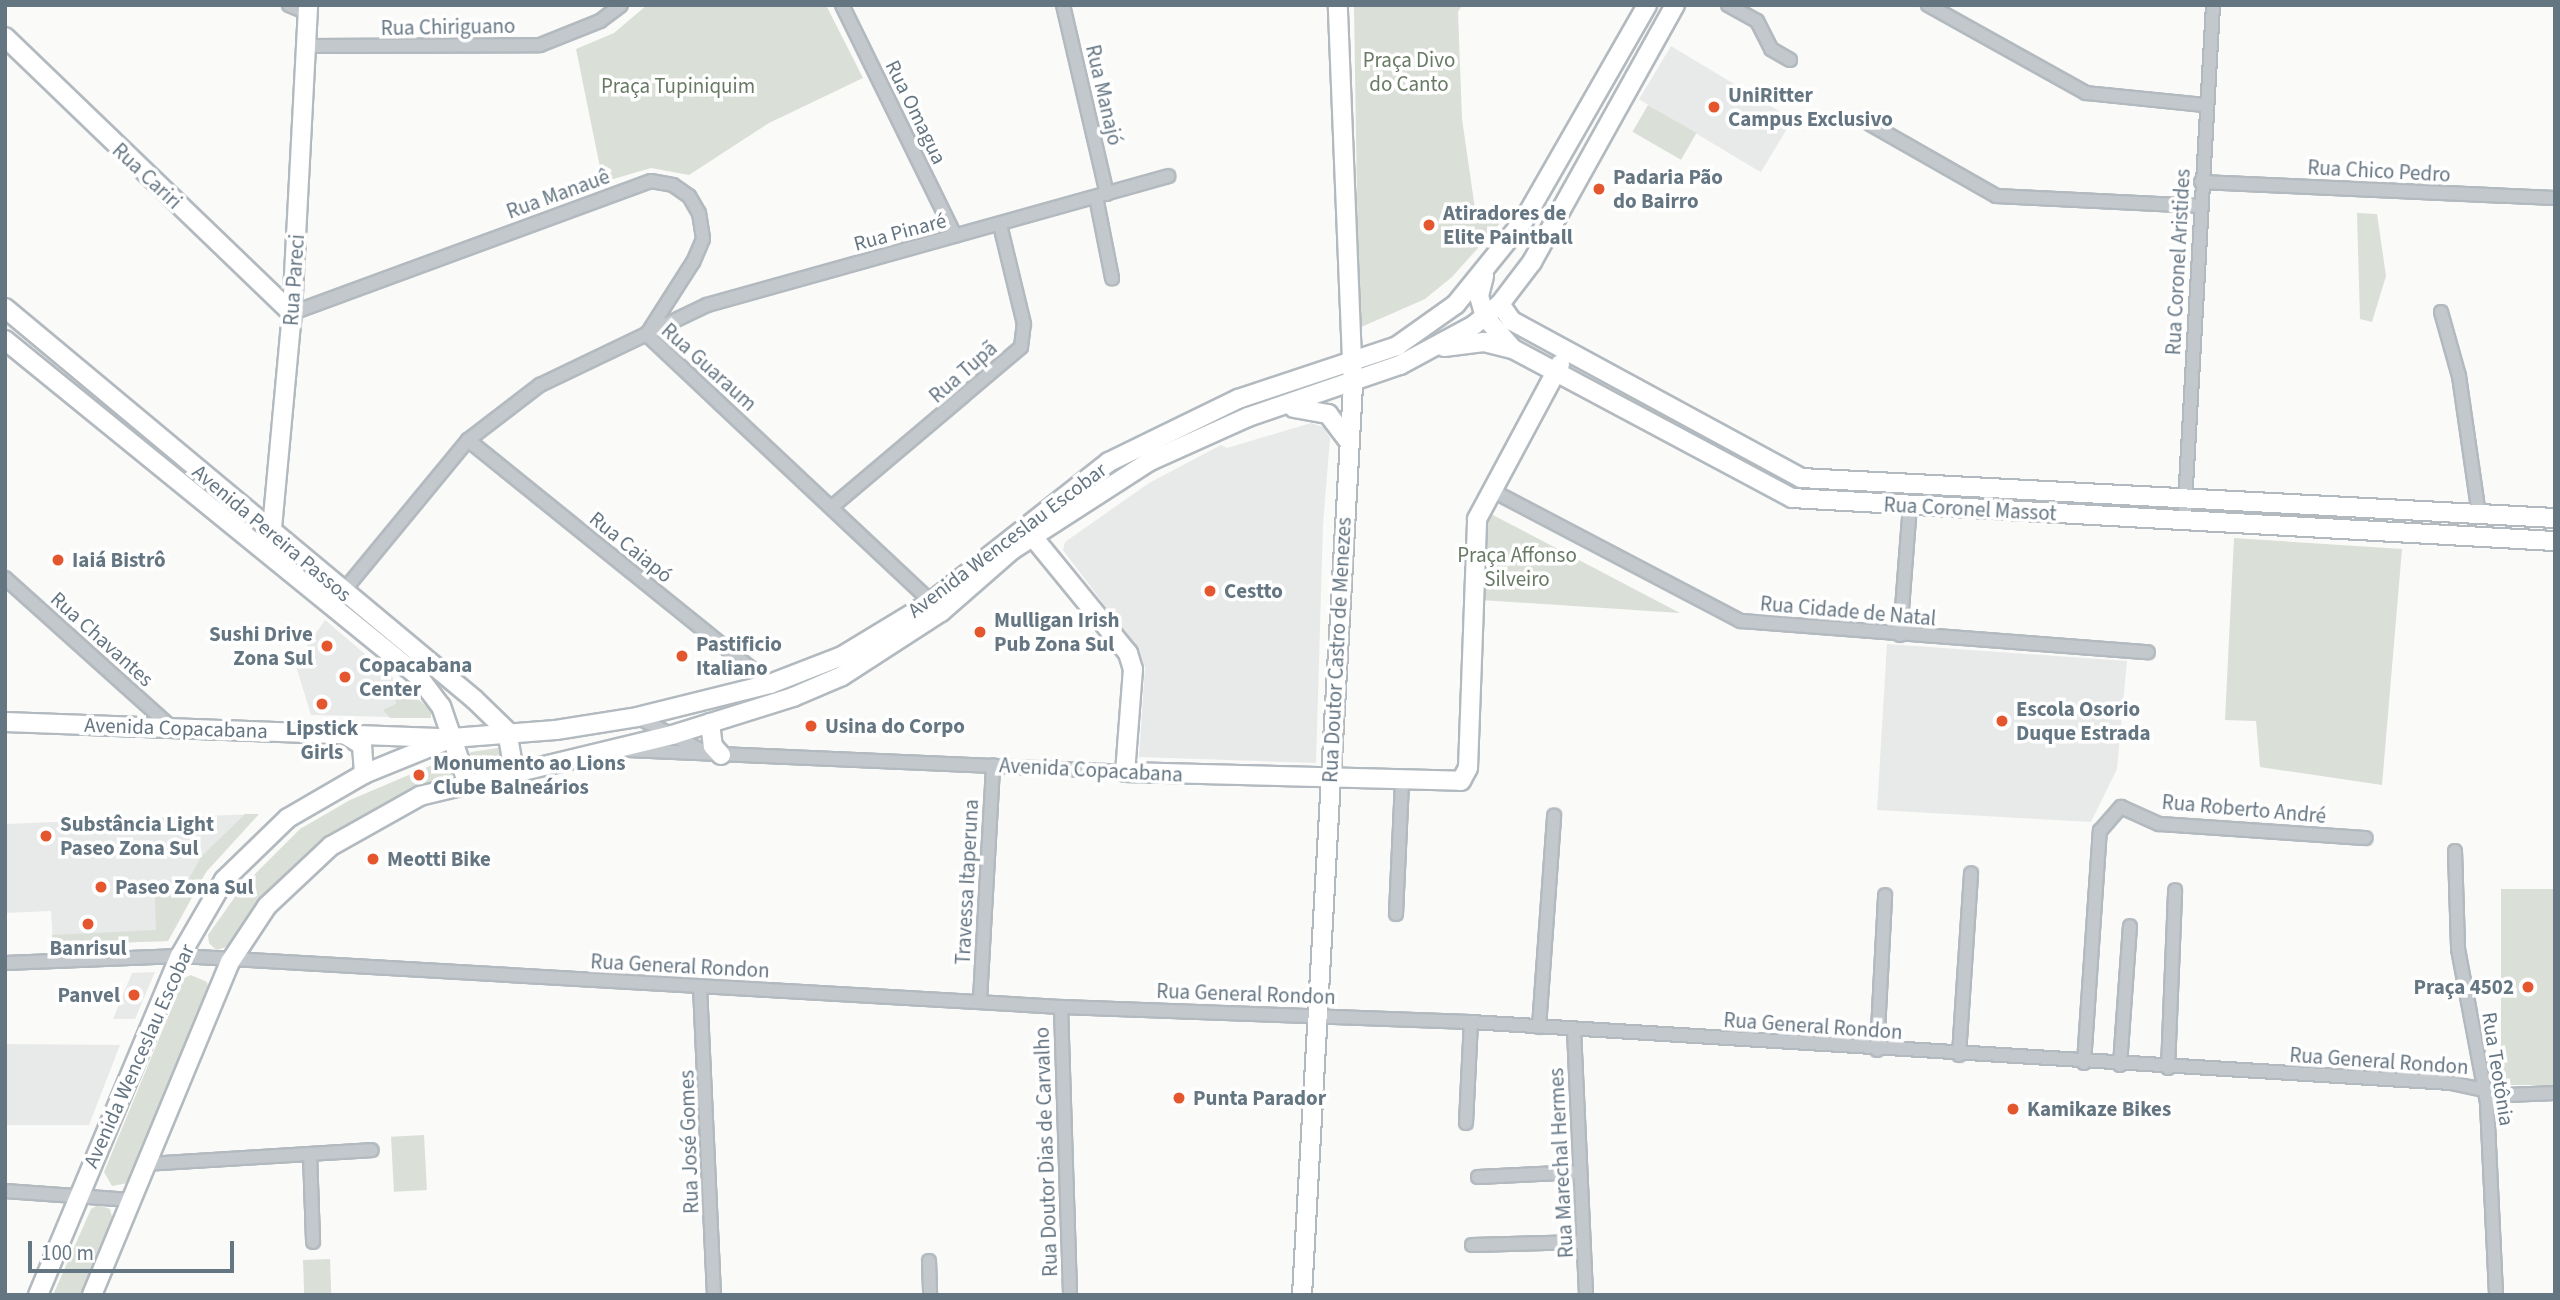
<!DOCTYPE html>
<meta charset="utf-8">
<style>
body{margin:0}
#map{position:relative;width:2560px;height:1300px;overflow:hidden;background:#fafaf8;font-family:"Source Sans 3",sans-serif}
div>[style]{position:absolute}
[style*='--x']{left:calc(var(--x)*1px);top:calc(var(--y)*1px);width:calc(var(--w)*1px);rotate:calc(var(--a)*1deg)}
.built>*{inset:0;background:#e8e9e9;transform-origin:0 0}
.green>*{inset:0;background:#dadfd7;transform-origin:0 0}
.roads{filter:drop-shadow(2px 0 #b3babf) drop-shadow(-2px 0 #b3babf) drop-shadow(0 2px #b3babf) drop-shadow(0 -2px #b3babf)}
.street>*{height:12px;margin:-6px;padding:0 6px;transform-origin:6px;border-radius:6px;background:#c3c8cc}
.secondary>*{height:18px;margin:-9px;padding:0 9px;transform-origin:9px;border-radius:9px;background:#fff}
.dots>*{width:19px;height:19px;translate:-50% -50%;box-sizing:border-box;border:4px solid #fff;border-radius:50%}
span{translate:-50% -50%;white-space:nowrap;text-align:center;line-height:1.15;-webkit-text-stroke:7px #fff;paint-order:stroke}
.street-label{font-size:21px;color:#657683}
.park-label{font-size:21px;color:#687a64}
.poi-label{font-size:21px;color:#657683;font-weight:700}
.left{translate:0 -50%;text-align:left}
.right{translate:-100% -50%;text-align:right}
.frame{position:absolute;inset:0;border:7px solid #657683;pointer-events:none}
.scale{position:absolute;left:28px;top:1241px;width:206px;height:32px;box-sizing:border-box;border:4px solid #657683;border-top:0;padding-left:9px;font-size:21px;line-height:24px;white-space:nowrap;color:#657683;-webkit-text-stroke:5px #fff;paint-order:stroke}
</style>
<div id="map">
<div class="built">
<div style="left:1671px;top:46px;width:142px;height:62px;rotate:31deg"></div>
<div style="clip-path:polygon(1311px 423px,1323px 427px,1330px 438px,1323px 525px,1316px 763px,1139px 757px,1145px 667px,1139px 651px,1063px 550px,1065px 542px,1149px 483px,1221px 445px,1227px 448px)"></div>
<div style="clip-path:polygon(325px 620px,431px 710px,431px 718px,311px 715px,295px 663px)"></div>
<div style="clip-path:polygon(1887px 644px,2127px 661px,2117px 769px,2091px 822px,1877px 810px)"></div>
<div style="clip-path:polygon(259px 814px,206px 872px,168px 941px,53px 945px,51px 911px,5px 913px,5px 824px)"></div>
<div style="clip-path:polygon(155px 972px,135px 1019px,113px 1019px,132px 973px)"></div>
<div style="clip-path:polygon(5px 1044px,120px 1045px,89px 1125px,5px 1125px)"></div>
</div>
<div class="green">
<div style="clip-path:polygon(647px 5px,826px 5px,863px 78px,769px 123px,689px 175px,651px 168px,603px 182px,576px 49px,614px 33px)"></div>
<div style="clip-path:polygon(1354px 5px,1462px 5px,1458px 12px,1462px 119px,1475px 209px,1513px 209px,1452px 277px,1425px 299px,1359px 328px)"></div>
<div style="left:1648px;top:105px;width:56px;height:31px;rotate:30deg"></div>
<div style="clip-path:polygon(2357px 213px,2377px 214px,2386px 276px,2372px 322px,2360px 319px)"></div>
<div style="clip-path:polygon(1489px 513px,1680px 613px,1481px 600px,1482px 536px)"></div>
<div style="clip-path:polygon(2234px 538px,2402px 549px,2382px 785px,2260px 767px,2256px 721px,2225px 720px)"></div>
<div style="clip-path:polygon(408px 691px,431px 710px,431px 718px,390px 718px,383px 710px,396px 704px,395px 692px)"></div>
<div style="clip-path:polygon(498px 748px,502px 749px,502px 764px,471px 768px,467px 757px,471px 752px)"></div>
<div style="clip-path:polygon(451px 757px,457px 775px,418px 787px,342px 827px,281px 882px,230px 946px,216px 950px,209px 943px,208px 935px,242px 887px,300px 829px,350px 800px)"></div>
<div style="clip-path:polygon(245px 814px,259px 814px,206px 872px,168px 941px,53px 945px,52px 935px,156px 930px,155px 897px,180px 895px,201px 857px)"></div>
<div style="left:2501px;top:889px;width:54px;height:196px"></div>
<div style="clip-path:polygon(191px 975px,207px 982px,209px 991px,128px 1183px,112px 1186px,104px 1172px,184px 978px)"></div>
<div style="left:424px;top:1135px;width:55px;height:33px;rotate:87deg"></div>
<div style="clip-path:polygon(98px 1205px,110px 1209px,112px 1217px,82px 1295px,53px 1295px,91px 1209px)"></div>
<div style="left:330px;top:1259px;width:36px;height:27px;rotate:88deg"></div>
</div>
<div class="roads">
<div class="street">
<div style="--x:289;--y:5;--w:21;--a:23"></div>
<div style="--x:842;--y:5;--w:257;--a:63.9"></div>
<div style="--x:1063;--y:5;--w:194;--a:76.9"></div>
<div style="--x:1728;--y:5;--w:33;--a:29"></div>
<div style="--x:1757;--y:21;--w:31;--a:63"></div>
<div style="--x:1771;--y:49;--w:22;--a:30"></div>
<div style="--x:1928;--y:5;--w:181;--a:29.1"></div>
<div style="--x:2086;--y:93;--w:120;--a:5.8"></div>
<div style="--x:308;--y:46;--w:232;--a:-0.2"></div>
<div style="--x:540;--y:45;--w:65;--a:-21.8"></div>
<div style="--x:600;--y:21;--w:26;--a:-37"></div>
<div style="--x:1870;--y:124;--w:145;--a:29.7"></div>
<div style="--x:1996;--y:196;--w:203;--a:2.8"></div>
<div style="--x:2201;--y:182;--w:354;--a:2.6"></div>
<div style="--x:1096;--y:197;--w:83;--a:78.8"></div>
<div style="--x:2441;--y:312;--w:66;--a:74.3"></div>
<div style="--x:2459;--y:376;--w:140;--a:81.8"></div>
<div style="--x:292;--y:313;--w:382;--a:-20.2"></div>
<div style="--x:651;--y:181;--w:22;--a:10"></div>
<div style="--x:673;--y:185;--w:19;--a:35"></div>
<div style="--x:689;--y:196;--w:20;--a:60"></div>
<div style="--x:699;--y:213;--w:26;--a:81"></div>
<div style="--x:703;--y:239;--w:25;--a:113"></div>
<div style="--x:693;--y:262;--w:85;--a:122.6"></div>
<div style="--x:646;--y:334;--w:391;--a:43.2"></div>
<div style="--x:468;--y:440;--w:388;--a:38.9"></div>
<div style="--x:1493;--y:491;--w:280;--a:27.7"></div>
<div style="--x:1741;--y:621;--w:408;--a:4.4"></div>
<div style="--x:833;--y:506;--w:246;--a:-40.2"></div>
<div style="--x:1021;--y:347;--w:23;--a:-83"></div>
<div style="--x:1024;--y:324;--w:102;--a:-103.6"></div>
<div style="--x:2184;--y:521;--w:517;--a:-86.78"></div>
<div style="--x:5;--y:578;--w:224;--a:41.9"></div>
<div style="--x:332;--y:605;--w:214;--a:-50.5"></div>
<div style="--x:468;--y:440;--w:91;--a:-37.4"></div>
<div style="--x:540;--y:385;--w:185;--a:-25.6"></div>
<div style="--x:707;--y:305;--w:479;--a:-15.6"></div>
<div style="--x:1900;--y:635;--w:129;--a:-85.6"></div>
<div style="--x:637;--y:717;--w:72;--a:27.3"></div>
<div style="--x:628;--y:750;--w:497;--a:2.5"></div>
<div style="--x:2455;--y:851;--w:98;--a:88.2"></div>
<div style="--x:2458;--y:949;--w:157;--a:79.3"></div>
<div style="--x:2487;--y:1103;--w:192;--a:87.3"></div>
<div style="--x:1396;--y:914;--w:131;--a:-87.4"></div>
<div style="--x:5;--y:963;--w:175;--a:-2.3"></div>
<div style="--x:180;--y:956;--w:882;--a:3.31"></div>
<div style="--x:1061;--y:1007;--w:410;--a:2.1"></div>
<div style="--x:1471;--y:1022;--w:982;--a:3.56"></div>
<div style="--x:2451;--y:1083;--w:57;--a:12.1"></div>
<div style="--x:2507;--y:1095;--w:48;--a:-2.4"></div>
<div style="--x:700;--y:987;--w:308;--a:87.4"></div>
<div style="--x:980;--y:1000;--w:235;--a:-86.8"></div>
<div style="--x:1061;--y:1007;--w:288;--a:88.2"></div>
<div style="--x:1539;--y:1027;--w:212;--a:-85.9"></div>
<div style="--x:1574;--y:1030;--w:265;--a:87.4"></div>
<div style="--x:1877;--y:1050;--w:155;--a:-87"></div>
<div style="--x:1959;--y:1055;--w:182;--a:-86.2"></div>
<div style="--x:2084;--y:1063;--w:233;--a:-86.1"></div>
<div style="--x:2100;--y:831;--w:32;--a:-49"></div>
<div style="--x:2121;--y:807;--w:42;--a:24.1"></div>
<div style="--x:2159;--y:824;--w:207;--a:3.9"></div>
<div style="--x:2120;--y:1065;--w:139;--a:-85.9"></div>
<div style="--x:2168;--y:1068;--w:178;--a:-87.7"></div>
<div style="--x:1466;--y:1123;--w:101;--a:-87.2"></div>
<div style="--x:310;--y:1154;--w:88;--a:88"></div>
<div style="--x:146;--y:1164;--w:226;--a:-3.5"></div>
<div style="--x:1478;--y:1177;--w:102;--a:-2.8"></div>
<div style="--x:5;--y:1191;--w:126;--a:4.1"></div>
<div style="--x:1472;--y:1245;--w:111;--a:-1.5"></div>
<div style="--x:929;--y:1261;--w:34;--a:88"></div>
</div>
<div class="secondary">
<div style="--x:5;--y:37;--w:398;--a:43.9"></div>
<div style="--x:1484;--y:276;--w:21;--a:104"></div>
<div style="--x:1479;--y:296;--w:22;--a:74"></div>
<div style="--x:1485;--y:317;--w:43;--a:48.8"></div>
<div style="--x:1513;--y:349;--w:316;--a:28.1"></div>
<div style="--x:1792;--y:498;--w:764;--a:3.23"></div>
<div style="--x:1500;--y:304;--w:21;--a:55"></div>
<div style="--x:1512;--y:321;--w:329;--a:28.5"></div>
<div style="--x:1801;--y:478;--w:755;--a:3.04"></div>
<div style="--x:5;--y:308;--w:611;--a:39.82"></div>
<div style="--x:474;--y:699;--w:46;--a:44.1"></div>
<div style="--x:507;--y:731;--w:41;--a:80.1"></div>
<div style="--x:5;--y:340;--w:532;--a:39.13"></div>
<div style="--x:418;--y:676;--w:38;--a:53"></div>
<div style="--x:441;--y:706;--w:80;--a:71.1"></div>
<div style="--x:1444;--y:347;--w:40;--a:-7.1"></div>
<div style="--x:1484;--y:342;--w:30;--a:14"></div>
<div style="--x:1294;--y:408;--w:35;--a:10"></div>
<div style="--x:1328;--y:414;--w:34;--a:53"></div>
<div style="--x:1033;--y:537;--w:150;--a:50.7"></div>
<div style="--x:1128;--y:653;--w:17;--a:73"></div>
<div style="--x:1133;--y:669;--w:103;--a:94.4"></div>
<div style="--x:1125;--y:772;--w:336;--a:1.5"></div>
<div style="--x:1461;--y:781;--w:15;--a:-62"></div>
<div style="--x:1468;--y:768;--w:249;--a:-87.9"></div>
<div style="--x:1477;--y:519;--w:176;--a:-61.8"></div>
<div style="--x:271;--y:539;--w:227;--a:-84.7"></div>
<div style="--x:292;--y:313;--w:308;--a:-87"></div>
<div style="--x:5;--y:722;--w:440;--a:2.1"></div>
<div style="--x:710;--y:723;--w:23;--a:83"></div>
<div style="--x:713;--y:746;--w:12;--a:48"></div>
<div style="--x:346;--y:735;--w:19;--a:32"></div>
<div style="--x:362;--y:745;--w:29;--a:86"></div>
<div style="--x:38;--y:1295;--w:368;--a:-67.3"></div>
<div style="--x:180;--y:956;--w:88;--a:-59.9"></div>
<div style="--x:224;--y:880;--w:89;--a:-44.1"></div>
<div style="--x:288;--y:818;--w:88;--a:-30.1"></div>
<div style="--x:364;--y:774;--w:95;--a:-22.2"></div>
<div style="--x:452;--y:738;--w:104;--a:-4.4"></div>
<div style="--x:556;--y:730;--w:82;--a:-9.1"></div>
<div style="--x:637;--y:717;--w:137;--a:-13.9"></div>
<div style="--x:770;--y:684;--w:77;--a:-21.3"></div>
<div style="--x:842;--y:656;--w:104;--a:-31.2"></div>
<div style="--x:931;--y:602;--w:226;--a:-38.2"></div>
<div style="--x:1109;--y:462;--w:144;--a:-26"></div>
<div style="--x:1238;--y:399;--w:168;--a:-18.4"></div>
<div style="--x:1397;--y:346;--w:72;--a:-35.4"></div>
<div style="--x:1456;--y:304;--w:108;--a:-51"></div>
<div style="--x:1524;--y:220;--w:248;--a:-60.2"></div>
<div style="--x:92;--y:1295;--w:360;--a:-67.5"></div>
<div style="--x:230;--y:962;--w:67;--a:-56.5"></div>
<div style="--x:267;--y:906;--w:88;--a:-43.2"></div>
<div style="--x:331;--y:846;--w:102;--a:-29.3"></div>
<div style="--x:420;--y:796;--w:259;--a:-13.6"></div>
<div style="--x:672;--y:735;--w:127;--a:-17.4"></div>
<div style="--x:793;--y:697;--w:53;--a:-23.2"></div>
<div style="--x:842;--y:676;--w:118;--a:-32.9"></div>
<div style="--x:941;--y:612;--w:94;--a:-41.1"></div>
<div style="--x:1012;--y:550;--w:164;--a:-32.8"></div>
<div style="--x:1150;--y:461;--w:107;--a:-24.2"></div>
<div style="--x:1248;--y:417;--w:161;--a:-18.9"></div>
<div style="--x:1400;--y:365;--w:84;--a:-28.4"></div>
<div style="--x:1474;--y:325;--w:33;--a:-39"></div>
<div style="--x:1500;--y:304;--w:53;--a:-52.7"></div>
<div style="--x:1532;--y:262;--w:294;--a:-60.9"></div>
<div style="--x:1302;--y:1295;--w:911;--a:-86.79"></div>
<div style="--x:1353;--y:385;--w:380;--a:-92.3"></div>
</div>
</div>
<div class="dots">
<div style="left:1714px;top:107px;background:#e4572e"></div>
<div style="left:1599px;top:189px;background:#e4572e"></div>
<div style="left:1429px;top:225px;background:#e4572e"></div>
<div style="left:58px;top:560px;background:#e4572e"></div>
<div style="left:1210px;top:591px;background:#e4572e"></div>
<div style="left:980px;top:632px;background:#e4572e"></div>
<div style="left:327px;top:646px;background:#e4572e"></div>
<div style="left:682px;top:656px;background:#e4572e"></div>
<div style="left:345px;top:677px;background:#e4572e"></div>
<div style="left:322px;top:704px;background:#e4572e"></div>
<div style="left:2002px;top:721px;background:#e4572e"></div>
<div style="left:811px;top:726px;background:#e4572e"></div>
<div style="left:419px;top:775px;background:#e4572e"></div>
<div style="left:46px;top:836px;background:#e4572e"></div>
<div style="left:373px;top:859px;background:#e4572e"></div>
<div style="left:101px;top:887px;background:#e4572e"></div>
<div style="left:88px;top:924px;background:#e4572e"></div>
<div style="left:2528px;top:987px;background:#e4572e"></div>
<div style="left:134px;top:995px;background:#e4572e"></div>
<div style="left:1179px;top:1098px;background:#e4572e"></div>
<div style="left:2013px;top:1109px;background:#e4572e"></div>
</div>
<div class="street-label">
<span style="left:448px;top:27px;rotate:-1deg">Rua Chiriguano</span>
<span style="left:1104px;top:95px;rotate:77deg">Rua Manajó</span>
<span style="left:916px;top:112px;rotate:64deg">Rua Omagua</span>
<span style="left:2379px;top:171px;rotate:3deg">Rua Chico Pedro</span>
<span style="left:147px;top:176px;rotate:43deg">Rua Cariri</span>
<span style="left:558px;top:194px;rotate:-20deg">Rua Manauê</span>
<span style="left:900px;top:232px;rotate:-15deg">Rua Pinaré</span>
<span style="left:2178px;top:262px;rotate:-87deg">Rua Coronel Aristides</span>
<span style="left:294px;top:280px;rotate:-86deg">Rua Pareci</span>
<span style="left:709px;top:367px;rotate:42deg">Rua Guaraum</span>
<span style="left:963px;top:372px;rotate:-41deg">Rua Tupã</span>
<span style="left:1970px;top:509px;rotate:3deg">Rua Coronel Massot</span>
<span style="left:272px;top:533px;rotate:40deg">Avenida Pereira Passos</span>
<span style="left:1007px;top:540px;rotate:-37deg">Avenida Wenceslau Escobar</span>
<span style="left:631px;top:547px;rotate:39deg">Rua Caiapó</span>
<span style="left:1848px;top:611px;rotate:5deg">Rua Cidade de Natal</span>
<span style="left:102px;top:639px;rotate:42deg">Rua Chavantes</span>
<span style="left:1337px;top:650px;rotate:-87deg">Rua Doutor Castro de Menezes</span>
<span style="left:176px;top:728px;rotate:2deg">Avenida Copacabana</span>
<span style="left:1091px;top:770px;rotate:3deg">Avenida Copacabana</span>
<span style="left:2244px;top:809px;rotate:5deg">Rua Roberto André</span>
<span style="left:967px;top:882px;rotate:-87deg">Travessa Itaperuna</span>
<span style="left:680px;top:966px;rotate:3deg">Rua General Rondon</span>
<span style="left:1246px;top:994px;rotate:2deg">Rua General Rondon</span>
<span style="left:1813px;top:1026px;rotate:4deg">Rua General Rondon</span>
<span style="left:139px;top:1056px;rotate:-66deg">Avenida Wenceslau Escobar</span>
<span style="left:2379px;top:1061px;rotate:4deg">Rua General Rondon</span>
<span style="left:2498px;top:1069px;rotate:81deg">Rua Teotônia</span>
<span style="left:689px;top:1142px;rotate:-92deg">Rua José Gomes</span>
<span style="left:1046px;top:1152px;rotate:-92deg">Rua Doutor Dias de Carvalho</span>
<span style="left:1561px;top:1163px;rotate:-93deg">Rua Marechal Hermes</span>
</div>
<div class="park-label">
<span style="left:1409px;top:72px">Praça Divo<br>do Canto</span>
<span style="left:678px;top:86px">Praça Tupiniquim</span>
<span style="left:1517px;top:567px">Praça Affonso<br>Silveiro</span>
</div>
<div class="poi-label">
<span class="left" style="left:1728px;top:107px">UniRitter<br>Campus Exclusivo</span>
<span class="left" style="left:1613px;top:189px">Padaria Pão<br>do Bairro</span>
<span class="left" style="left:1443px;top:225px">Atiradores de<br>Elite Paintball</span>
<span class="left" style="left:72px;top:560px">Iaiá Bistrô</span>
<span class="left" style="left:1224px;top:591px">Cestto</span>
<span class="left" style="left:994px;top:632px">Mulligan Irish<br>Pub Zona Sul</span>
<span class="right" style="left:313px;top:646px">Sushi Drive<br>Zona Sul</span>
<span class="left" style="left:696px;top:656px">Pastificio<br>Italiano</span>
<span class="left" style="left:359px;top:677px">Copacabana<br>Center</span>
<span class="left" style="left:2016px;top:721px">Escola Osorio<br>Duque Estrada</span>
<span class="left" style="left:825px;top:726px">Usina do Corpo</span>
<span style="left:322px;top:740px">Lipstick<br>Girls</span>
<span class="left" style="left:433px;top:775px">Monumento ao Lions<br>Clube Balneários</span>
<span class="left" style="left:60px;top:836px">Substância Light<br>Paseo Zona Sul</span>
<span class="left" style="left:387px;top:859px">Meotti Bike</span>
<span class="left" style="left:115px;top:887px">Paseo Zona Sul</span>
<span style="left:88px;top:948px">Banrisul</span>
<span class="right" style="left:2514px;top:987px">Praça 4502</span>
<span class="right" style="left:120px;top:995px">Panvel</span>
<span class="left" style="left:1193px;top:1098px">Punta Parador</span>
<span class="left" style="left:2027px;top:1109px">Kamikaze Bikes</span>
</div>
<div class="frame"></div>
<div class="scale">100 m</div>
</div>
